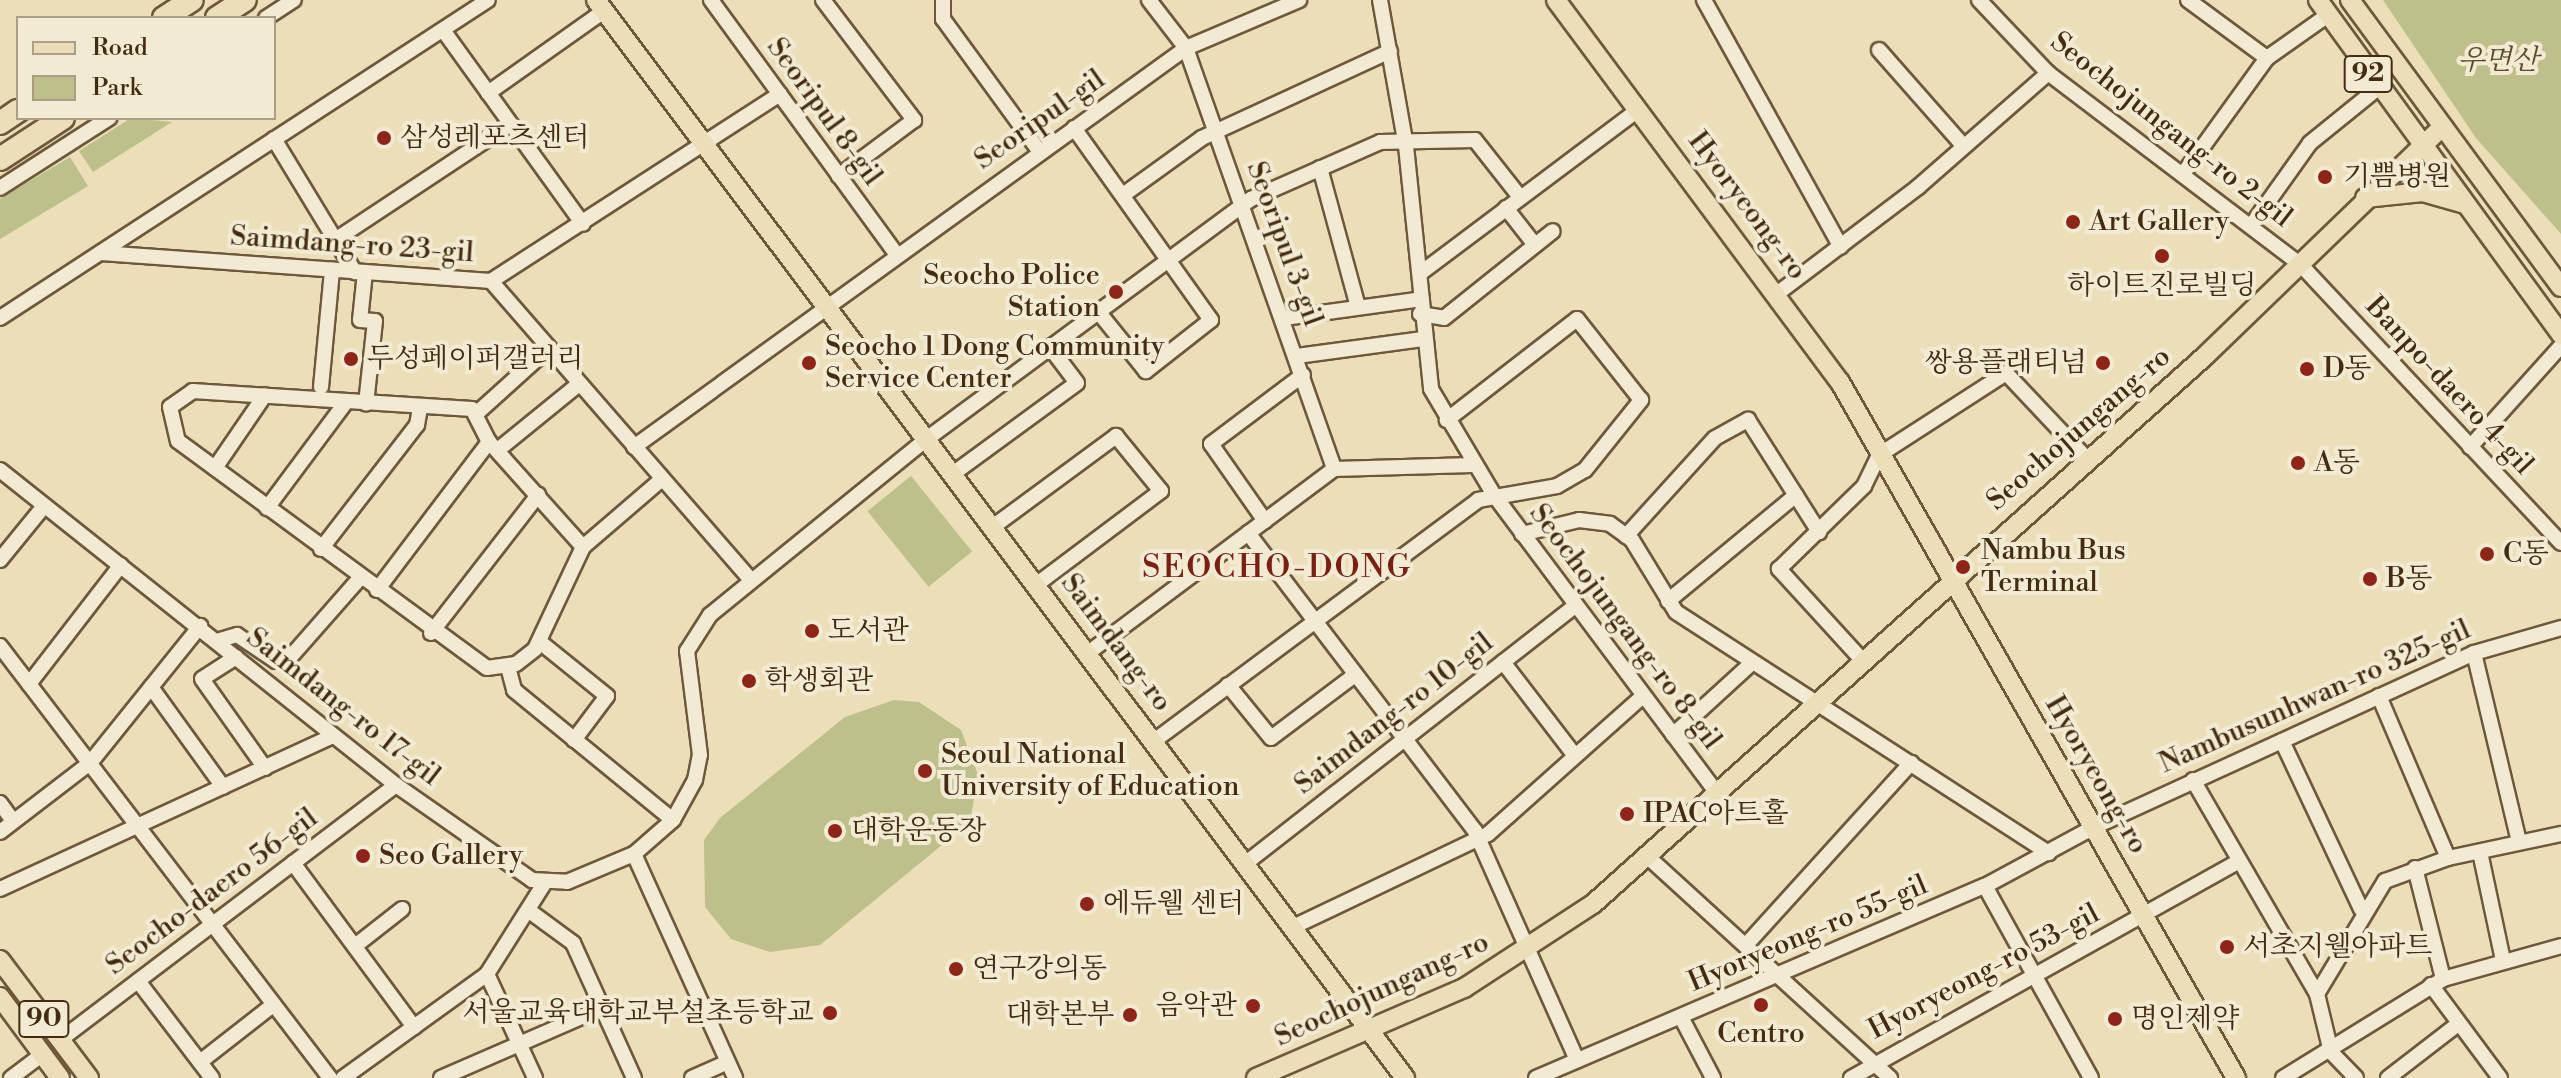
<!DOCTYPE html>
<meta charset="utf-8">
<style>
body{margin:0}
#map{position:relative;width:2561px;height:1078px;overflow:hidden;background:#ebdeb9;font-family:"Libre Bodoni","Noto Serif KR",serif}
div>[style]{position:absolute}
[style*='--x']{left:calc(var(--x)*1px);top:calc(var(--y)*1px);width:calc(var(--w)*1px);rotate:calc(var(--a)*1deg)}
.green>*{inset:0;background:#bdc08b;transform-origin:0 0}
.roads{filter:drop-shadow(2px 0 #6e583c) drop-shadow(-2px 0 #6e583c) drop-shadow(0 2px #6e583c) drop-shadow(0 -2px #6e583c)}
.minor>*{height:14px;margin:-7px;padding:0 7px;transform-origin:7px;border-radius:7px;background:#f2ead2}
.major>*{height:18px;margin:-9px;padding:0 9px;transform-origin:9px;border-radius:9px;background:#ebdeb9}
.highway>*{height:22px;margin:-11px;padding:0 11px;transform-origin:11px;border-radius:11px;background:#ebdeb9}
.dots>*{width:22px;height:22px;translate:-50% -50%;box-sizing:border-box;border:4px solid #f2ead2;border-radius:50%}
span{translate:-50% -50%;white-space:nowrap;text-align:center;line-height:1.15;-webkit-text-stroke:8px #f2ead2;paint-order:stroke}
.shield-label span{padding:2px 6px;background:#f2ead2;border:2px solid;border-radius:6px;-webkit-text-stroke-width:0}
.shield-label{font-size:26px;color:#442c12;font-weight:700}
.park-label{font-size:28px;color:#5c4a2a;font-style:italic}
.street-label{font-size:28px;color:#442c12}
.poi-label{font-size:28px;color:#442c12}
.left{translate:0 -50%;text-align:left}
.right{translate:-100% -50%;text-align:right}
.quarter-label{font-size:32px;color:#7a1f14;letter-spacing:2px}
.legend{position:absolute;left:16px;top:16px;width:260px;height:104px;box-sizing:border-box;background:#f2ead2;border:2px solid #ac9e85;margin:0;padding:10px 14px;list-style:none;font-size:24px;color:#442c12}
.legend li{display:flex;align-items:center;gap:16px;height:40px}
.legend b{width:40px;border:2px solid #ac9e85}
</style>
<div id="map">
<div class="green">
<div style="clip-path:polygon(2383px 0,2561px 0,2561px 234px,2476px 138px)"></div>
<div style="clip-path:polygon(131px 118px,172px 122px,93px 172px,79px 151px)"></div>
<div style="clip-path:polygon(70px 157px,88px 186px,0 239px,0 199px)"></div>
<div style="left:911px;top:476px;width:97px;height:56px;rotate:51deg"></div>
<div style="clip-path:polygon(894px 700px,919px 702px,961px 730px,978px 775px,970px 822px,820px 945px,770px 952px,731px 939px,705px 907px,704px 840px,720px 818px,845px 717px)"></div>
</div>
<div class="roads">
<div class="minor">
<div style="--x:711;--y:0;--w:314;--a:53.9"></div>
<div style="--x:823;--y:0;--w:151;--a:52.8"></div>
<div style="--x:914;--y:120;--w:94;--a:143.3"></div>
<div style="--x:943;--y:0;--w:19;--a:90"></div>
<div style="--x:943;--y:19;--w:165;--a:53.9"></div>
<div style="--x:1149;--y:0;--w:61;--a:52.4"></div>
<div style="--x:1186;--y:48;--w:446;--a:70.6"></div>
<div style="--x:1380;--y:0;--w:148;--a:79.9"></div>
<div style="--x:1406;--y:146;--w:244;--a:84.1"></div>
<div style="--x:1431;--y:389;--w:123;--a:59.3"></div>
<div style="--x:1494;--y:495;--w:369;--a:53.2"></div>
<div style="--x:1704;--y:0;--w:282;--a:61"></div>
<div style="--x:1979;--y:0;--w:100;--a:46.6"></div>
<div style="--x:2048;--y:73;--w:316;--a:37.2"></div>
<div style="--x:2300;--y:264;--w:382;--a:46.9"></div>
<div style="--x:2188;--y:0;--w:98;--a:36.3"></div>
<div style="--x:266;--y:18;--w:33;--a:-33"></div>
<div style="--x:443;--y:30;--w:239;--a:54.2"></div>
<div style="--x:1879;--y:50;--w:125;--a:48.6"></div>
<div style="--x:488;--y:93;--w:142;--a:-35.3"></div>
<div style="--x:1074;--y:128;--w:236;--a:54.5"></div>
<div style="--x:1211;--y:320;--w:83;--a:141.9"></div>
<div style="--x:1146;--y:371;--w:73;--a:-128.9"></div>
<div style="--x:274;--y:139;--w:156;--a:58.7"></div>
<div style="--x:1320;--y:168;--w:144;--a:74.7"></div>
<div style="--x:2183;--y:174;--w:143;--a:-54.1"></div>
<div style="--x:2267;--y:58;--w:75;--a:-35.2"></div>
<div style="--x:0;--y:188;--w:130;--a:-32.7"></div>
<div style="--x:1123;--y:195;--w:97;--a:-35.8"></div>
<div style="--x:1202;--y:138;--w:207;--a:-24.8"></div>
<div style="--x:1506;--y:208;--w:47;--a:51.9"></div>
<div style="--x:2253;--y:223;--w:98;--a:-54.5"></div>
<div style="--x:2310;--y:143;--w:87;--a:-39"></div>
<div style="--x:335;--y:240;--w:210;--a:-33.5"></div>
<div style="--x:101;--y:253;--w:391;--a:4.1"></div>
<div style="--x:491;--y:281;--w:344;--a:-32.9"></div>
<div style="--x:365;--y:272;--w:48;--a:95.9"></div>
<div style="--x:360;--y:320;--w:15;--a:4"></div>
<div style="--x:375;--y:321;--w:83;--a:96.2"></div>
<div style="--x:1422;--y:272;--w:271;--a:-36.9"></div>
<div style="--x:491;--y:281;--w:396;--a:49"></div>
<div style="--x:1778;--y:293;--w:176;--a:-37.1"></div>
<div style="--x:1918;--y:187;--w:173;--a:-41.2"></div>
<div style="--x:1420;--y:314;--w:24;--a:9"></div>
<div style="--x:1444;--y:318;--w:139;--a:-38.6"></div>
<div style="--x:0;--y:318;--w:582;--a:-33.09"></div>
<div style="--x:1284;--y:318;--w:139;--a:-7.8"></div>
<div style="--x:1297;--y:356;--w:127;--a:-7.7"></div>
<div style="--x:321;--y:387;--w:118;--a:-84.6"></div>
<div style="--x:476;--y:414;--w:97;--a:-42.1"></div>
<div style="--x:634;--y:447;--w:681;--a:-35.86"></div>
<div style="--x:1186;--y:48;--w:123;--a:-23"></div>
<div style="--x:2470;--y:447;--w:136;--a:-48"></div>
<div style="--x:499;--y:449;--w:103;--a:-39.1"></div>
<div style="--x:215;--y:468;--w:88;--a:-55.6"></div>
<div style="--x:1334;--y:469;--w:138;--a:-1.7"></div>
<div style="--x:0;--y:470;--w:506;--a:38.5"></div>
<div style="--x:396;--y:785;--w:166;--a:34.9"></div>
<div style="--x:532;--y:880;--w:35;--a:3"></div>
<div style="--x:567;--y:882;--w:73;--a:-22.7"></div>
<div style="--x:634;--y:854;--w:52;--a:-41.1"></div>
<div style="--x:673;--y:820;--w:46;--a:-61.2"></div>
<div style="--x:695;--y:780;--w:25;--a:-79"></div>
<div style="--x:700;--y:755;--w:105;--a:-97.1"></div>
<div style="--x:687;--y:651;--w:43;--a:-57.4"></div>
<div style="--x:710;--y:615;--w:281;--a:-39.1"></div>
<div style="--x:928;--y:438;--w:402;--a:-36.5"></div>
<div style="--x:1251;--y:199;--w:141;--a:-23.8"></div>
<div style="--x:1380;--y:142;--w:95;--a:-1.2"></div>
<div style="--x:1475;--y:140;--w:73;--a:51.7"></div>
<div style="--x:954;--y:473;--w:152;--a:-36.2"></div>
<div style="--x:1077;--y:383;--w:41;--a:-127.1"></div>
<div style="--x:267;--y:508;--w:132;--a:-53.3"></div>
<div style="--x:1265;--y:521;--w:94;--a:-125"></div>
<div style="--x:1211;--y:444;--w:115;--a:-36.9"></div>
<div style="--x:994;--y:526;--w:152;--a:-36.4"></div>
<div style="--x:1116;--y:436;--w:71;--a:50.7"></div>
<div style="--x:1161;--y:491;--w:155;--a:143.1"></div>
<div style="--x:1248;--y:533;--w:375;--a:52.7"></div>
<div style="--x:1475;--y:831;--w:251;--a:66"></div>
<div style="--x:1522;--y:534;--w:59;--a:-13.8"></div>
<div style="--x:1579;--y:520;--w:31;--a:7"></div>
<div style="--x:1610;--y:524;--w:27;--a:36"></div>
<div style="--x:1632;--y:540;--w:84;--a:58.6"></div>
<div style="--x:1676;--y:612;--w:444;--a:32.9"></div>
<div style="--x:1626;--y:536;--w:132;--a:-47.8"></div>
<div style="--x:1715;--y:438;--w:38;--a:-29"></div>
<div style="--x:1748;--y:420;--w:133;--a:57.6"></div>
<div style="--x:583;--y:547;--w:141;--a:-131.8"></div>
<div style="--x:489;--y:442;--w:37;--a:-117"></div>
<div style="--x:472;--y:409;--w:280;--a:-176.3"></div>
<div style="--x:193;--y:391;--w:28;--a:145"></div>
<div style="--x:170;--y:407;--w:35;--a:77"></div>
<div style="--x:178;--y:441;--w:383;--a:36.3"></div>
<div style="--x:487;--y:668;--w:29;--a:-8"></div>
<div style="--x:516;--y:664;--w:24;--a:-38"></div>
<div style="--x:535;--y:649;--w:113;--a:-64.8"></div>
<div style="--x:583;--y:547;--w:103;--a:-40.7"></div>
<div style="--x:321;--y:549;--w:157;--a:-52.3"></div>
<div style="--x:417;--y:425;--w:17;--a:-80"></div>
<div style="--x:0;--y:560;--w:70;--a:-50.8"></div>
<div style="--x:377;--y:590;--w:186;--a:-52.9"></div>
<div style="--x:1668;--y:601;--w:166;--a:-39.6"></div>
<div style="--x:431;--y:633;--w:175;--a:-52.2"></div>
<div style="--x:217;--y:641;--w:21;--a:-17"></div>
<div style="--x:237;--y:635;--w:47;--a:33.7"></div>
<div style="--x:276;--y:661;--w:11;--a:0"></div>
<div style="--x:287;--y:661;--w:111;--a:-48.7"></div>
<div style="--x:540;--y:642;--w:86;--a:38.9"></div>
<div style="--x:607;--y:696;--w:55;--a:126.9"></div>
<div style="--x:0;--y:646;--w:544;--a:52.62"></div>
<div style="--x:1088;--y:653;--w:307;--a:-36.8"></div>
<div style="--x:2474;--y:653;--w:194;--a:76.6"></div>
<div style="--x:236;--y:657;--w:40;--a:147.1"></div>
<div style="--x:202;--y:679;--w:109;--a:54.7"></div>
<div style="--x:1863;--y:661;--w:125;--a:-132.4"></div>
<div style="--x:1779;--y:569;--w:119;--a:-44.3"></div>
<div style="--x:1864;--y:486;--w:34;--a:-64"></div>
<div style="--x:1879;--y:455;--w:151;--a:-32.8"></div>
<div style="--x:2006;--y:373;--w:117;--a:46.7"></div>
<div style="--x:1503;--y:662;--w:118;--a:52.5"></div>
<div style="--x:508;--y:667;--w:24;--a:75"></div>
<div style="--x:514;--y:690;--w:205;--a:39.3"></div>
<div style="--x:29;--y:684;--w:150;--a:-52.3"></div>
<div style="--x:1228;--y:685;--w:68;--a:50.9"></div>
<div style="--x:1271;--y:738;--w:105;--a:-36.9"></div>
<div style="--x:151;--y:687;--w:123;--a:54.2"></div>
<div style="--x:2379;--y:696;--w:176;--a:66.9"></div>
<div style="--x:1673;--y:735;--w:108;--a:-42.4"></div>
<div style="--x:1154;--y:741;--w:404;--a:-36.6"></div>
<div style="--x:1478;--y:500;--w:80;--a:-10"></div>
<div style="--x:1557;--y:486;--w:32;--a:-30"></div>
<div style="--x:1585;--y:470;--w:90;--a:-51.3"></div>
<div style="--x:1641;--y:400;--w:103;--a:-128.3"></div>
<div style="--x:1577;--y:319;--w:165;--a:142.2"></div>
<div style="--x:2282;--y:741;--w:186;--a:64.8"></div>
<div style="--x:2193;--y:780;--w:247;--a:59.9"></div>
<div style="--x:2317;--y:994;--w:60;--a:76.4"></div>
<div style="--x:2331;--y:1052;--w:36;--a:46"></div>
<div style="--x:0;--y:803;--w:22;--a:54"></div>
<div style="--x:0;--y:832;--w:113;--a:-37.5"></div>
<div style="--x:90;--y:763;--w:176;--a:-51.2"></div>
<div style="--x:2480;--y:852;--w:110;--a:78"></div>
<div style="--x:634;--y:854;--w:246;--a:65.7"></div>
<div style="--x:1648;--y:857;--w:328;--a:42.4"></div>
<div style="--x:293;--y:863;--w:204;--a:53.6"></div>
<div style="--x:1246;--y:863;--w:417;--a:-38"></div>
<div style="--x:2415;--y:868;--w:114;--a:75.8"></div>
<div style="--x:1985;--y:886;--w:219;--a:61.1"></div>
<div style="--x:0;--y:889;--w:366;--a:-24.7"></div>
<div style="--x:528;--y:910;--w:56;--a:36.3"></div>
<div style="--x:573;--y:943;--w:148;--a:65.7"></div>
<div style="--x:1293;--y:927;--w:216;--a:-25.5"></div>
<div style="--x:1488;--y:834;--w:208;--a:-41.7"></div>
<div style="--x:1746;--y:945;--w:246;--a:-47.8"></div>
<div style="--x:355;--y:946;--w:60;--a:-38.2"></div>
<div style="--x:487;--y:974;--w:115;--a:65.2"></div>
<div style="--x:138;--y:981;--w:122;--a:52.7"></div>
<div style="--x:2431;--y:985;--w:116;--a:53.4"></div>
<div style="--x:2317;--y:994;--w:132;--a:-59"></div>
<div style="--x:2385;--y:881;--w:67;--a:-20.1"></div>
<div style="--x:2448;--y:858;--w:116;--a:-12"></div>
<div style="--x:1681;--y:1017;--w:69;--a:62.3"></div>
<div style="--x:60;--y:1040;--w:422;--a:-37.2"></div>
<div style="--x:200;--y:1062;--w:93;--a:-38"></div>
<div style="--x:11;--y:1078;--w:39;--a:-37"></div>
<div style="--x:343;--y:1078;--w:178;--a:-35.8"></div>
<div style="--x:487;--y:974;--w:107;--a:-57.7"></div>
<div style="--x:441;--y:1078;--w:176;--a:-23.5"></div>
<div style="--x:692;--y:1078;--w:39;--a:-24"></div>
<div style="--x:1536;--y:1078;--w:488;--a:-23.2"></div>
<div style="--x:1985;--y:886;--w:124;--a:-28.4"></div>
<div style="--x:2094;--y:827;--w:418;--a:-24.6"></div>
<div style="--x:2474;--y:653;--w:91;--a:-16"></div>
<div style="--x:1851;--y:1078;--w:440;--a:-29.2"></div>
<div style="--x:2283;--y:1078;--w:188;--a:-31.7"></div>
<div style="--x:2443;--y:979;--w:123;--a:-15.6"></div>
<div style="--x:2388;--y:1078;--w:88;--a:-37.6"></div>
</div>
<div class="major">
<div style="--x:596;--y:0;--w:1348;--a:53.11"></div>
<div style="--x:1556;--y:0;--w:476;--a:53.4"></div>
<div style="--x:1840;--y:382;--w:801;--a:60.36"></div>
<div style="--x:2318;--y:0;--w:414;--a:54"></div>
<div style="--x:2350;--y:0;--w:356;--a:53.7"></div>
<div style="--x:2365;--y:198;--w:58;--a:-5.9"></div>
<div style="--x:2423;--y:192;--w:44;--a:15.9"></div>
<div style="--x:0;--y:960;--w:148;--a:53"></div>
<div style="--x:0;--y:997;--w:101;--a:53.5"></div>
<div style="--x:1256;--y:1078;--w:227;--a:-23.4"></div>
<div style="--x:1464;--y:988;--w:154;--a:-33.1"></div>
<div style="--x:1593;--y:904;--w:821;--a:-41.84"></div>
<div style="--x:2205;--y:356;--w:328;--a:-44"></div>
</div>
<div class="highway">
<div style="--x:164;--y:18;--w:33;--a:-33"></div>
<div style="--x:217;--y:18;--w:33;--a:-33"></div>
<div style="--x:0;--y:123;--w:22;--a:-34"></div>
<div style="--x:0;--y:159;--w:75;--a:-33.1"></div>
</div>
</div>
<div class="dots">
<div style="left:384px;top:138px;background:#8f2418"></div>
<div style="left:2325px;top:177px;background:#8f2418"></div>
<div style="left:2073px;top:222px;background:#8f2418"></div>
<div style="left:2162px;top:256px;background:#8f2418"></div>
<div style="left:1116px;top:292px;background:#8f2418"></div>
<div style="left:351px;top:359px;background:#8f2418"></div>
<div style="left:809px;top:363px;background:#8f2418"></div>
<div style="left:2103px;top:363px;background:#8f2418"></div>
<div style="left:2307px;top:369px;background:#8f2418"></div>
<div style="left:2298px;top:463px;background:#8f2418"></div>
<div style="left:2487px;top:554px;background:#8f2418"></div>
<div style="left:1963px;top:567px;background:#8f2418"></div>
<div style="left:2370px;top:579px;background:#8f2418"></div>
<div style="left:812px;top:631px;background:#8f2418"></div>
<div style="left:749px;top:681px;background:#8f2418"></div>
<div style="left:925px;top:771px;background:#8f2418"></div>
<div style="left:1627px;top:814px;background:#8f2418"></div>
<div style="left:835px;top:831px;background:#8f2418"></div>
<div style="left:363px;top:856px;background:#8f2418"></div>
<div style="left:1087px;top:904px;background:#8f2418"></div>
<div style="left:2227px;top:947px;background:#8f2418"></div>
<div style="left:956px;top:969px;background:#8f2418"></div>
<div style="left:1761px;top:1005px;background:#8f2418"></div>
<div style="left:1253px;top:1006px;background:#8f2418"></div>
<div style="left:830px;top:1013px;background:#8f2418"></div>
<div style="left:1130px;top:1015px;background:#8f2418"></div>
<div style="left:2115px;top:1019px;background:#8f2418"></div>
</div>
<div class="shield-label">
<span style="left:2368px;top:74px">92</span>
<span style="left:44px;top:1019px">90</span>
</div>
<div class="park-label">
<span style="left:2498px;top:61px">우면산</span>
</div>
<div class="street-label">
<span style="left:824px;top:112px;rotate:54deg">Seoripul 8-gil</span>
<span style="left:1040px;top:120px;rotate:-35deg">Seoripul-gil</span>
<span style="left:2171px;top:130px;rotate:38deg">Seochojungang-ro 2-gil</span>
<span style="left:1747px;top:206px;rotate:53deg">Hyoryeong-ro</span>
<span style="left:1284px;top:244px;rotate:70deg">Seoripul 3-gil</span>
<span style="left:352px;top:245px;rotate:4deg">Saimdang-ro 23-gil</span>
<span style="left:2449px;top:386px;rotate:47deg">Banpo-daero 4-gil</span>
<span style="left:2079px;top:429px;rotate:-41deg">Seochojungang-ro</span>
<span style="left:1625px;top:627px;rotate:53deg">Seochojungang-ro 8-gil</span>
<span style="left:1116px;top:643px;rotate:53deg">Saimdang-ro</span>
<span style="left:2315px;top:697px;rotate:-24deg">Nambusunhwan-ro 325-gil</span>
<span style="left:343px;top:707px;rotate:38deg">Saimdang-ro 17-gil</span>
<span style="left:1394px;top:714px;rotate:-38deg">Saimdang-ro 10-gil</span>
<span style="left:2096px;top:775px;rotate:60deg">Hyoryeong-ro</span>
<span style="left:212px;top:892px;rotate:-37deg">Seocho-daero 56-gil</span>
<span style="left:1808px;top:934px;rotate:-23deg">Hyoryeong-ro 55-gil</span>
<span style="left:1984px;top:972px;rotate:-28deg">Hyoryeong-ro 53-gil</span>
<span style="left:1382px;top:990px;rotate:-25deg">Seochojungang-ro</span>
</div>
<div class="poi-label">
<span class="left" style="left:400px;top:138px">삼성레포츠센터</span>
<span class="left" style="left:2343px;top:177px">기쁨병원</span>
<span class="left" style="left:2089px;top:222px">Art Gallery</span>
<span class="right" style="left:1100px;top:292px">Seocho Police<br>Station</span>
<span style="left:2162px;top:286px">하이트진로빌딩</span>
<span class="left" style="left:825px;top:363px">Seocho 1 Dong Community<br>Service Center</span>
<span class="left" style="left:367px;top:359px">두성페이퍼갤러리</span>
<span class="right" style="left:2087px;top:363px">쌍용플래티넘</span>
<span class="left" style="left:2323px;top:369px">D동</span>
<span class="left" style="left:2314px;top:463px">A동</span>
<span class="left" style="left:1981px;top:567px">Nambu Bus<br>Terminal</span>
<span class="left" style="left:2503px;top:554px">C동</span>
<span class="left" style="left:2386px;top:579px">B동</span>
<span class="left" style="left:828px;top:631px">도서관</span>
<span class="left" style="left:765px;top:681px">학생회관</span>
<span class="left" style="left:941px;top:771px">Seoul National<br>University of Education</span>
<span class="left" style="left:1643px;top:814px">IPAC아트홀</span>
<span class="left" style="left:851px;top:831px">대학운동장</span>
<span class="left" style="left:379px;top:856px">Seo Gallery</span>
<span class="left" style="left:1103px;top:904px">에듀웰 센터</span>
<span class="left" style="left:2243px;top:947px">서초지웰아파트</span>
<span class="left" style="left:972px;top:969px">연구강의동</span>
<span class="right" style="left:1237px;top:1006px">음악관</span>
<span class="right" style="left:814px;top:1013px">서울교육대학교부설초등학교</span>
<span class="right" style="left:1114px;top:1015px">대학본부</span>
<span class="left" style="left:2131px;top:1019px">명인제약</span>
<span style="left:1761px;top:1034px">Centro</span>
</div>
<div class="quarter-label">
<span style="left:1277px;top:567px">SEOCHO-DONG</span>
</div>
<ul class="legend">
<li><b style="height:10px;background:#ebdeb9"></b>Road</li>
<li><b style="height:22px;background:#bdc08b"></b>Park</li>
</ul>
</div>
